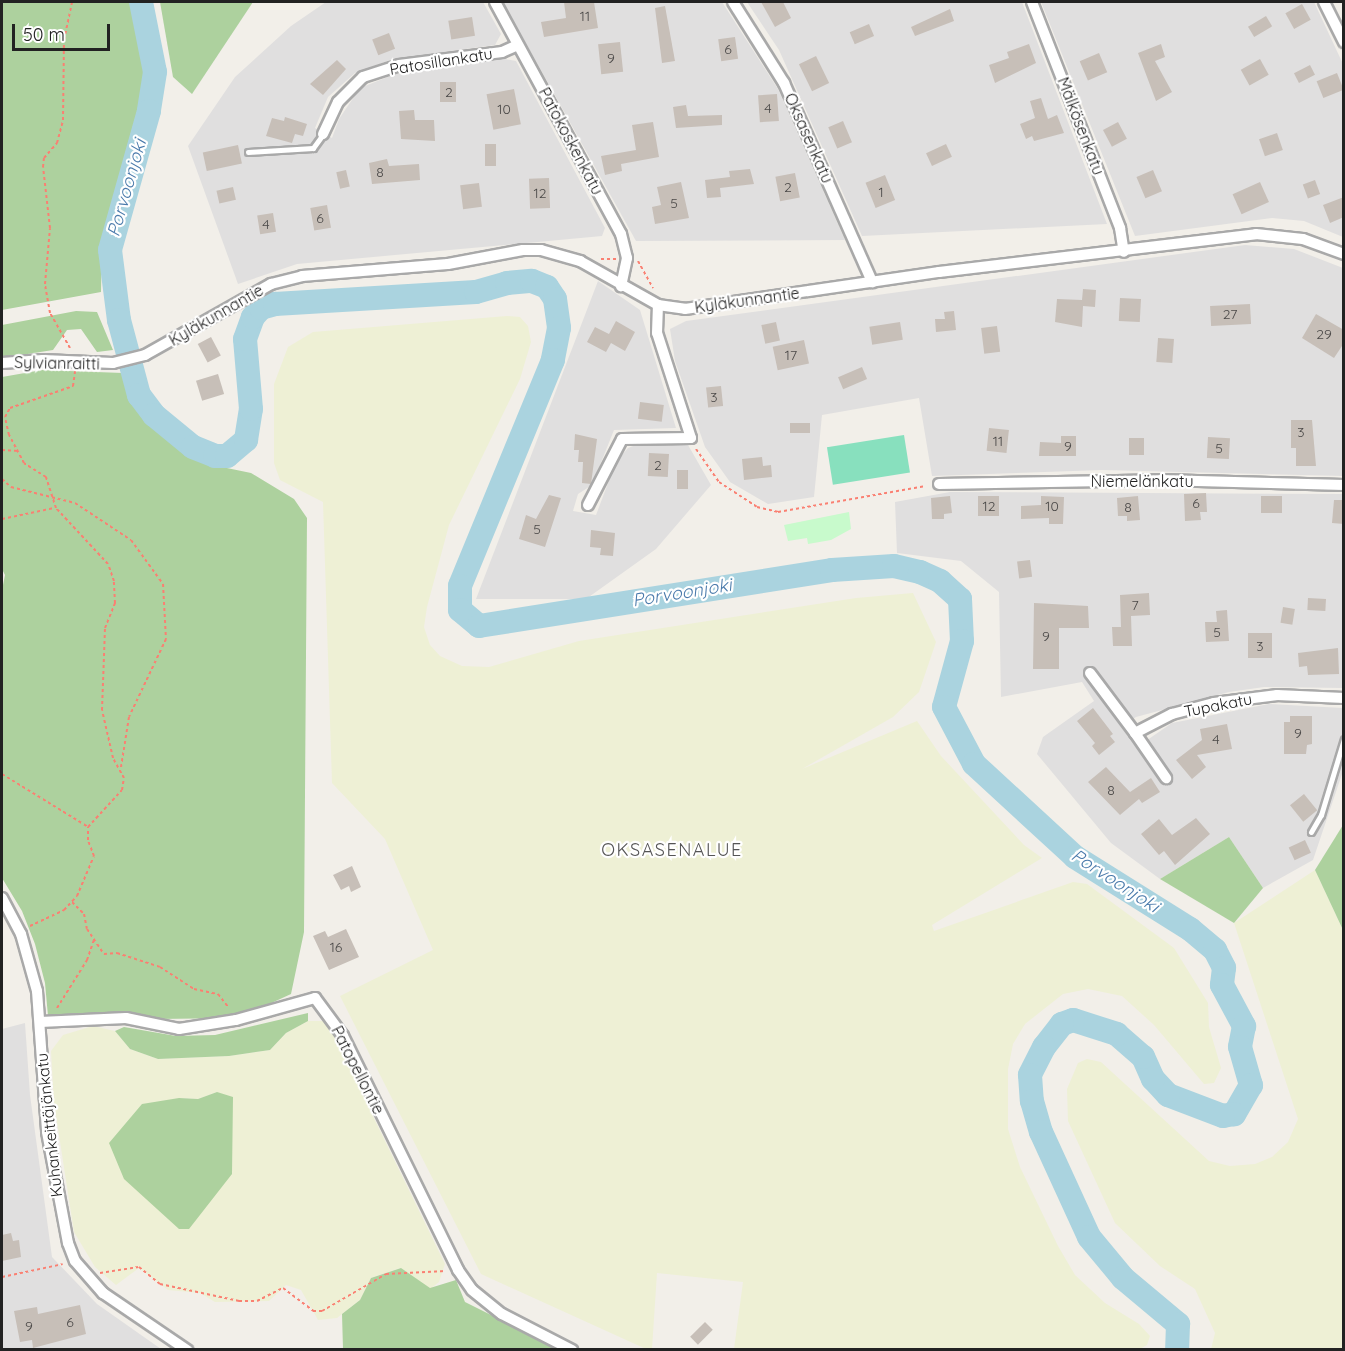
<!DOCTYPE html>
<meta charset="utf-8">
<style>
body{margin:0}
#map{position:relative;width:1345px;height:1351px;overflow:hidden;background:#f2efe9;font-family:Quicksand,sans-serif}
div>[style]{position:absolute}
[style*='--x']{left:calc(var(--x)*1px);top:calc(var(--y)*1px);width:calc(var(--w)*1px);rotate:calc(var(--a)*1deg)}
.residential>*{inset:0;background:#e0dfdf}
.farmland>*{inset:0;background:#eef0d5}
.forest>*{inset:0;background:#add19e}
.park>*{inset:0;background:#c8facc}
.pitch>*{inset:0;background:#88e0be;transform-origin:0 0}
.river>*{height:24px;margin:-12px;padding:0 12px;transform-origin:12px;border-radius:12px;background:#aad3df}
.building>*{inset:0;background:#c7bfb8;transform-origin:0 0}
.path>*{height:2px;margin-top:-1px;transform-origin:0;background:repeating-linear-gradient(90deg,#fa8072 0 3px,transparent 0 6px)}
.roads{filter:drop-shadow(2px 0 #a9a9a9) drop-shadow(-2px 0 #a9a9a9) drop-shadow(0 2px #a9a9a9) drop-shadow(0 -2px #a9a9a9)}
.service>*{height:5px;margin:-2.5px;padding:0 2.5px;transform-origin:2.5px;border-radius:2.5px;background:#fff}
.minor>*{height:10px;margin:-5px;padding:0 5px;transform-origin:5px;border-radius:5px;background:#fff}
span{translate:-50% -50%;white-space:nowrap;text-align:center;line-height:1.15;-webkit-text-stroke:4.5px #fff;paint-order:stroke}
.number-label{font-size:14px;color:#4b4948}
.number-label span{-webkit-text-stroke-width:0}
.street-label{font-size:16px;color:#222}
.water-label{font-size:18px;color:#4a7aab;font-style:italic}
.neighbourhood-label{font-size:18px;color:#555;letter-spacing:1.5px}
.frame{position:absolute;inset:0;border:3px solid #222;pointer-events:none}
.scale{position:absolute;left:12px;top:24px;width:98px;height:27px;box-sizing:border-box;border:3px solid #222;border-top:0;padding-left:8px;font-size:18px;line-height:21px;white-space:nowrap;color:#222;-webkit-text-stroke:4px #fff;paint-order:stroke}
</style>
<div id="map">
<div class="residential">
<div style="clip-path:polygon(326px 2px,483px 2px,501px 34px,495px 45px,393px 59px,355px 73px,328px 97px,315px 128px,332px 138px,339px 119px,360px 88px,395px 74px,499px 58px,516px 61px,605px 228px,602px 236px,297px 264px,238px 284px,188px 146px,235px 77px,291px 26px)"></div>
<div style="clip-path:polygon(503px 2px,722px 2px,778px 89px,845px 240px,636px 241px)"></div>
<div style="clip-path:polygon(747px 2px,1022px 2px,1107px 224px,862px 236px,779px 50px)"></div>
<div style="clip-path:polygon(1041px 2px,1314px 2px,1343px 64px,1343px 237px,1304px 221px,1272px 218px,1135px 236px)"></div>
<div style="clip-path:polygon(1245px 245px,1294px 249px,1343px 268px,1343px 476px,1102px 470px,932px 476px,919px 398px,822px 415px,814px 497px,768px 504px,730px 482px,705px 447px,675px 361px,670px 329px,686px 321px)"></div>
<div style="clip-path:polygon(598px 281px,640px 310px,676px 428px,614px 430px,592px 485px,578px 494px,573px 511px,596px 515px,616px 462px,628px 448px,641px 443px,688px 445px,711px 485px,656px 549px,586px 599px,476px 599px)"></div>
<div style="clip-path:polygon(950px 492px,1343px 494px,1343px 688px,1264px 687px,1229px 692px,1136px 717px,1121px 727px,1137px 747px,1172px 723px,1269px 704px,1343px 708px,1343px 771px,1313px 860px,1263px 888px,1229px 837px,1160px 879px,1111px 843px,1037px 754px,1043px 737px,1094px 701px,1082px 682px,1001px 697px,999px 592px,961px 561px,897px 553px,895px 502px)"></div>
<div style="clip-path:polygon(25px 1023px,30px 1095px,52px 1257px,97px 1304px,161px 1349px,2px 1350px,2px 1029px)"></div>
</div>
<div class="farmland">
<div style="clip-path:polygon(507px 316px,520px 317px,528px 326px,531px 342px,520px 379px,449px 525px,427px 607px,424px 627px,430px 645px,440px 656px,462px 666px,489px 667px,579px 641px,856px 598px,913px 593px,936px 642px,919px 692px,893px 717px,802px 769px,917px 721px,941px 756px,1024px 845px,1042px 858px,932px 925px,934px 931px,1073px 882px,1087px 884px,1174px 948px,1208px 1003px,1209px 1027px,1221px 1068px,1214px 1083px,1204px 1084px,1154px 1025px,1122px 996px,1088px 989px,1063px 994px,1025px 1024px,1013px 1044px,1008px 1069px,1008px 1129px,1020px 1167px,1058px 1246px,1075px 1275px,1105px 1303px,1139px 1324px,1150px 1336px,1147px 1345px,1138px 1350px,734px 1349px,743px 1282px,657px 1273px,652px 1349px,646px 1349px,481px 1274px,340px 996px,433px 950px,385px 839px,332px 783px,323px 502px,280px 480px,274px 463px,274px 384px,288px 347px,313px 332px)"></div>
<div style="clip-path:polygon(1315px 870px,1343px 930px,1343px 1349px,1211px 1349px,1215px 1333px,1195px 1289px,1160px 1266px,1115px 1223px,1068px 1121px,1067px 1089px,1078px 1063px,1087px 1059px,1101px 1062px,1209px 1161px,1230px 1166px,1255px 1164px,1272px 1157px,1288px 1142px,1298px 1119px,1234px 923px)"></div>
<div style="clip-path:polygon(evenodd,308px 1021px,323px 1021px,331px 1030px,445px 1264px,439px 1282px,430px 1289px,400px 1268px,371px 1278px,360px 1300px,337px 1318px,318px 1320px,301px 1290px,286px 1285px,269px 1301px,215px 1302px,200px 1293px,168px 1290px,139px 1268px,116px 1285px,95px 1267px,74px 1232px,54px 1103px,51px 1051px,63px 1035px,93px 1026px,115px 1031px,130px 1049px,158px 1059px,229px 1056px,270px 1050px,286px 1033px,308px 1021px,217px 1092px,232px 1174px,179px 1098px,198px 1099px,217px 1092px)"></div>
</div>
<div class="forest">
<div style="clip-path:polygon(2px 2px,131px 2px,147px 76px,102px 237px,101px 292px,2px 310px)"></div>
<div style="clip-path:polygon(160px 2px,253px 2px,192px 94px,173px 77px)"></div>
<div style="clip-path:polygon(76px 311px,97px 312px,113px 350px,97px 352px,81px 329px,67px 330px,53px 350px,2px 358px,2px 325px)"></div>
<div style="clip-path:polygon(42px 370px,123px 373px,133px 401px,157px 432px,222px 467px,251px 473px,294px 499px,307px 518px,304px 932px,291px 994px,239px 1018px,157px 1019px,103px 1013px,48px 1016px,45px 983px,35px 944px,22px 911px,2px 878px,2px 590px,5px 575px,2px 569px,2px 377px)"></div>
<div style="clip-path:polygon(1343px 825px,1344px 826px,1343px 930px,1315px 870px)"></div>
<div style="clip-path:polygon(1229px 837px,1263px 888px,1234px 923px,1160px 879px)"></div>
<div style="clip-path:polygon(308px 1013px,308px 1021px,286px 1033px,270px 1050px,229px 1056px,158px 1059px,130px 1049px,115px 1031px,124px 1027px,176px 1036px,215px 1035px)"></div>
<div style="clip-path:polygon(217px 1092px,233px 1097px,232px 1174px,189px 1229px,179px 1229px,124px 1179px,109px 1143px,142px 1104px,179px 1098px,198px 1099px)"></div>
<div style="clip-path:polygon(401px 1268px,430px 1288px,456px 1280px,465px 1302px,559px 1349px,343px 1349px,342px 1314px,360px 1300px,371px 1278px)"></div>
</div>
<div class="park">
<div style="clip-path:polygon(849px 512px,851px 529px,831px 540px,808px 544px,807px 538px,788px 541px,784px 525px)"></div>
</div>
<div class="pitch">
<div style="left:904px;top:435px;width:38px;height:78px;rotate:81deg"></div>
</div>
<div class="river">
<div style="--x:141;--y:2;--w:71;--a:78.7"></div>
<div style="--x:155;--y:72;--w:39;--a:99"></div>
<div style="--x:149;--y:111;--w:144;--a:105.7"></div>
<div style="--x:110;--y:250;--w:71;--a:82.7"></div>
<div style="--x:119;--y:320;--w:78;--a:75.1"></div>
<div style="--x:139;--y:395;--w:25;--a:53"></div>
<div style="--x:154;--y:415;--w:50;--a:39.4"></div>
<div style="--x:193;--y:447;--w:24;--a:22"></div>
<div style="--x:215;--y:456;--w:12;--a:0"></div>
<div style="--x:227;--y:456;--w:25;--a:-40"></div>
<div style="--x:246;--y:440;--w:31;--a:-81"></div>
<div style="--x:251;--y:409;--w:70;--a:-94.9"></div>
<div style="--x:245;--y:339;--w:23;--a:-70"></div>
<div style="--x:253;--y:317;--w:12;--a:-48"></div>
<div style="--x:261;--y:308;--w:15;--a:-16"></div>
<div style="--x:275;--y:304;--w:201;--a:-3.4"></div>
<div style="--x:476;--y:292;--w:32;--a:-16"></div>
<div style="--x:507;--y:283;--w:25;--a:-5"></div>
<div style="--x:532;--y:281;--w:16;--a:22"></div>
<div style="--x:547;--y:287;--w:14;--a:56"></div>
<div style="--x:555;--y:299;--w:29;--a:82"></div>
<div style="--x:559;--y:328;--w:33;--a:101"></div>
<div style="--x:553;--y:360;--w:244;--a:112.4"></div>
<div style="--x:460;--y:586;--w:24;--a:90"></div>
<div style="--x:460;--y:610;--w:25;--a:40"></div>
<div style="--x:479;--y:626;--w:357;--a:-9"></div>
<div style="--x:832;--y:570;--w:62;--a:-3.7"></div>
<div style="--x:894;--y:566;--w:27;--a:13"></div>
<div style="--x:920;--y:572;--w:22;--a:24"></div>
<div style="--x:940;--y:581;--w:27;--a:42"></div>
<div style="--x:960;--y:599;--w:42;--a:87.3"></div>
<div style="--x:962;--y:641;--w:68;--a:105.3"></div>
<div style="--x:944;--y:707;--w:64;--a:62.2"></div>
<div style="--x:974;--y:764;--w:137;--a:42.6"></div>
<div style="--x:1075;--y:857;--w:136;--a:32.1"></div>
<div style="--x:1190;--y:929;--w:33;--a:40"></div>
<div style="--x:1215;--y:950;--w:20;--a:63"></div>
<div style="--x:1224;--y:968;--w:17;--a:97"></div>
<div style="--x:1222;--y:985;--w:47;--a:61.8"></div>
<div style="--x:1244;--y:1026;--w:21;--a:101"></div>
<div style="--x:1240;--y:1047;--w:40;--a:74"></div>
<div style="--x:1251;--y:1085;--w:34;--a:120"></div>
<div style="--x:1234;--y:1114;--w:11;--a:170"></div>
<div style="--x:1223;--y:1116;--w:59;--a:-159.1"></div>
<div style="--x:1168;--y:1095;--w:22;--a:-133"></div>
<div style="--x:1153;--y:1079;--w:24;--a:-114"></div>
<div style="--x:1143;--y:1057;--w:35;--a:-139"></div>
<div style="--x:1117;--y:1034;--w:46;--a:-162.3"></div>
<div style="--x:1073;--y:1020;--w:12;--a:160"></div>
<div style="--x:1062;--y:1024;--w:29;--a:128"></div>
<div style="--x:1044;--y:1047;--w:31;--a:117"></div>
<div style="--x:1030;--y:1075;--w:26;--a:86"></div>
<div style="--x:1032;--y:1101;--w:32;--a:74"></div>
<div style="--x:1041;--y:1132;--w:115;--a:65.4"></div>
<div style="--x:1089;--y:1237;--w:53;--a:50.3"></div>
<div style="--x:1123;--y:1278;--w:72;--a:39.9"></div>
<div style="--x:1178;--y:1324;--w:26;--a:92"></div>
</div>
<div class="building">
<div style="clip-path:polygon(564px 2px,594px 2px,598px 28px,544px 37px,541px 22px,566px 18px)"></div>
<div style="clip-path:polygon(761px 2px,783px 2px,791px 18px,775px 27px)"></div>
<div style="left:1302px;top:4px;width:18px;height:19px;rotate:61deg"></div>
<div style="clip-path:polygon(665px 6px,675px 61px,662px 63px,655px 8px)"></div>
<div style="clip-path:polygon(950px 9px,954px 21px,915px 36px,911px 27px)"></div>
<div style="left:1266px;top:16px;width:12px;height:21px;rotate:59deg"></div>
<div style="left:472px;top:17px;width:19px;height:24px;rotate:81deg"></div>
<div style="left:869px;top:24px;width:13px;height:21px;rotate:67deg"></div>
<div style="left:389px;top:33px;width:17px;height:18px;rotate:69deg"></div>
<div style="left:735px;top:37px;width:22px;height:17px;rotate:82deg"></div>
<div style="left:620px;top:42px;width:30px;height:22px;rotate:84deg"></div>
<div style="clip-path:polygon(1029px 44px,1036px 63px,995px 83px,989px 65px,1009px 58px,1007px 52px)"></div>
<div style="clip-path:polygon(1161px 44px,1165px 57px,1155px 61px,1172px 92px,1156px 101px,1138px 53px)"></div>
<div style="left:1099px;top:53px;width:21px;height:21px;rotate:67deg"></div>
<div style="left:816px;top:56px;width:30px;height:19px;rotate:64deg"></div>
<div style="left:1260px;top:59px;width:18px;height:22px;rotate:61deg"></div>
<div style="clip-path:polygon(337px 60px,346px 69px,323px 95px,310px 84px)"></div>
<div style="left:1310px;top:65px;width:11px;height:18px;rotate:63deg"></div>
<div style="left:1337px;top:73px;width:18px;height:22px;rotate:68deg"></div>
<div style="left:440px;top:82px;width:16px;height:20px"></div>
<div style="left:514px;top:89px;width:36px;height:28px;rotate:79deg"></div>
<div style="left:777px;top:94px;width:27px;height:19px;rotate:86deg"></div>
<div style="clip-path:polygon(1041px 98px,1048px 119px,1057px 115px,1064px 133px,1034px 141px,1032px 136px,1026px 139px,1020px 124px,1035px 118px,1030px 101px)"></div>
<div style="clip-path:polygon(686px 105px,688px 116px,722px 115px,722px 125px,676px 128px,673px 107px)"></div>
<div style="clip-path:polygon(414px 110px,415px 120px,434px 120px,435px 141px,401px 139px,399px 111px)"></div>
<div style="clip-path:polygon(285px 117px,307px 124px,303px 136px,295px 134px,292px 143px,266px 136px,272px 118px,284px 121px)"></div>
<div style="left:843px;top:121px;width:23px;height:16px;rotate:67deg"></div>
<div style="clip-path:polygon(653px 122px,659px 157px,621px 164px,622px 171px,605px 175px,601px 156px,636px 150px,632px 125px)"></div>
<div style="left:1118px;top:122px;width:19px;height:17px;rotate:62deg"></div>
<div style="left:1277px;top:133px;width:18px;height:19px;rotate:71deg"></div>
<div style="left:485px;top:144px;width:11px;height:22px"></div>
<div style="left:946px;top:144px;width:14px;height:22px;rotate:65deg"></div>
<div style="left:238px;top:145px;width:19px;height:36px;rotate:78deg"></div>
<div style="clip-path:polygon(387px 159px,389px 166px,419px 164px,420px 180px,372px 184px,369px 163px)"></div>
<div style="clip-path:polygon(750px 169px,754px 184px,720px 188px,721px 197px,707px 198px,705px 180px,730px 177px,729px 171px)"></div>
<div style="left:346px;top:170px;width:17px;height:10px;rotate:77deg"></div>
<div style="left:1153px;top:170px;width:23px;height:18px;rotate:67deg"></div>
<div style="left:795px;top:173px;width:25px;height:20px;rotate:79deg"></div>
<div style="left:885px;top:175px;width:27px;height:21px;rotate:68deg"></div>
<div style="left:549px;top:178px;width:30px;height:20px;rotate:88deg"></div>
<div style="left:1315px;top:180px;width:15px;height:13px;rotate:70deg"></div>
<div style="clip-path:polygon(681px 182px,689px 218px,655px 224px,652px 207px,661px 205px,657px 187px)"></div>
<div style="left:1260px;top:182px;width:22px;height:30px;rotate:66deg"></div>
<div style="left:479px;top:183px;width:24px;height:19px;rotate:83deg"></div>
<div style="left:233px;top:187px;width:13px;height:17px;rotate:77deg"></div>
<div style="clip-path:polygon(1344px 197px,1344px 217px,1330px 223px,1323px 205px)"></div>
<div style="left:327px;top:205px;width:23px;height:17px;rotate:80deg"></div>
<div style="left:273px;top:213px;width:19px;height:16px;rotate:81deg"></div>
<div style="clip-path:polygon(1083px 289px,1096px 290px,1095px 307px,1083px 306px,1082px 327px,1055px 322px,1057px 299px,1082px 300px)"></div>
<div style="left:1120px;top:298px;width:21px;height:23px;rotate:3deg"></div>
<div style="left:1250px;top:304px;width:20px;height:40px;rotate:87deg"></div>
<div style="clip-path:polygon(954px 311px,956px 330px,936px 332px,935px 319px,945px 319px,944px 312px)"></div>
<div style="clip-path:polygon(1316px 314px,1344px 330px,1344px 343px,1334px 358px,1302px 338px)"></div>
<div style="clip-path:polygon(616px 321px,635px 332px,625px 351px,611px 343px,606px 352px,587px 342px,595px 327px,609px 334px)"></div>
<div style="left:776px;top:322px;width:19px;height:15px;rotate:78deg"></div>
<div style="left:900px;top:322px;width:18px;height:31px;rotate:81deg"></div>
<div style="left:997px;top:326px;width:26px;height:16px;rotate:83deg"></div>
<div style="left:211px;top:337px;width:21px;height:15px;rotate:62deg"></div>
<div style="left:1158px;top:338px;width:16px;height:24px;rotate:4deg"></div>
<div style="left:804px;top:340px;width:24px;height:32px;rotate:78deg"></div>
<div style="left:862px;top:367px;width:13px;height:26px;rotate:67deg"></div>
<div style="left:218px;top:374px;width:21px;height:23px;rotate:73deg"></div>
<div style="left:721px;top:386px;width:20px;height:15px;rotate:84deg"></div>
<div style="left:640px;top:402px;width:24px;height:17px;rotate:7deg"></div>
<div style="clip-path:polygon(1291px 420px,1312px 420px,1316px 466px,1296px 466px,1296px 448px,1291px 448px)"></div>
<div style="left:790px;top:423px;width:20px;height:10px"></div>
<div style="left:989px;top:428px;width:20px;height:23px;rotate:6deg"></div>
<div style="clip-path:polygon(575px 434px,597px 439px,591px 484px,582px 483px,583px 462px,578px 462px,579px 450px,574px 450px)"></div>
<div style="clip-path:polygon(1061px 436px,1076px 436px,1076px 456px,1039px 456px,1040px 442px,1061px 443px)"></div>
<div style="left:1208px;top:437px;width:22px;height:21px;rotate:3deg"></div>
<div style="left:1129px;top:438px;width:15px;height:17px"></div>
<div style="left:649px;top:453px;width:20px;height:23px;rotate:3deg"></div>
<div style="clip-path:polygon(762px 457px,763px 466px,771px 465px,772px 477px,744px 480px,742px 459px)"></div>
<div style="left:677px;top:470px;width:11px;height:19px"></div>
<div style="clip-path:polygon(1206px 493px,1207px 512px,1200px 512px,1201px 520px,1185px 521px,1184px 494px)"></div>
<div style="clip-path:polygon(549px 495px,561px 498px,545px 547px,519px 539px,526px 515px,536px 519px)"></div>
<div style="clip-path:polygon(950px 496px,952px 513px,944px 514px,944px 519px,932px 519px,931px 498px)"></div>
<div style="left:978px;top:496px;width:21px;height:20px"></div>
<div style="clip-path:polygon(1041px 496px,1064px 497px,1063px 524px,1049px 524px,1049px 518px,1021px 519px,1021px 506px,1041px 505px)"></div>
<div style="clip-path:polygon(1138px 496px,1140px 520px,1127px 521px,1127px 516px,1118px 516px,1117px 498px)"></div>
<div style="left:1261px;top:496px;width:21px;height:17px"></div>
<div style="clip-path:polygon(1334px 500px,1344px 500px,1344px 524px,1332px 523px)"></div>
<div style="clip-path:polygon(591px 530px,615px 533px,613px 556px,600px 555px,601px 548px,590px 547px)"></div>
<div style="left:1030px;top:560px;width:17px;height:13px;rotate:83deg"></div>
<div style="clip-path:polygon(1149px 593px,1150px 615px,1131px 616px,1132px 646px,1113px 646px,1112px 627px,1121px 627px,1120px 595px)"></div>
<div style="left:1308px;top:598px;width:18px;height:12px;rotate:3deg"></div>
<div style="clip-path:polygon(1034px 603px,1088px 606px,1089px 628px,1059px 628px,1059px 669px,1033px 669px)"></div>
<div style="left:1283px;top:607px;width:12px;height:16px;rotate:9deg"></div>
<div style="clip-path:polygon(1227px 610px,1229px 641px,1206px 642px,1205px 622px,1217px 622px,1216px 611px)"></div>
<div style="left:1272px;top:633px;width:25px;height:24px;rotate:90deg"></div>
<div style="clip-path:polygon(1338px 648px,1339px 674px,1308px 675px,1307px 666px,1299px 667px,1298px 653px)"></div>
<div style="clip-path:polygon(1093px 708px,1113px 734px,1110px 736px,1115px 742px,1099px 755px,1092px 746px,1095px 743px,1077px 721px)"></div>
<div style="clip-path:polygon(1290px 716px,1312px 716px,1312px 744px,1307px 745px,1306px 754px,1284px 754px,1284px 722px,1290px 722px)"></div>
<div style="clip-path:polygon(1227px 724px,1232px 749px,1197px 755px,1206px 767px,1192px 779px,1176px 760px,1202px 740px,1200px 729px)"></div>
<div style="clip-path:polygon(1106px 767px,1130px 792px,1151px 778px,1160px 792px,1142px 803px,1139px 799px,1120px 815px,1088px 782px)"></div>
<div style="left:1304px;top:794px;width:21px;height:18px;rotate:51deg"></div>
<div style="clip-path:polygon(1196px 818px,1210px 834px,1175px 865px,1164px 851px,1159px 855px,1141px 834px,1159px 819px,1172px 835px)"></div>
<div style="left:1305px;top:840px;width:14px;height:18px;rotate:65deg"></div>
<div style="clip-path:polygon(352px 866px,361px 887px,351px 892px,349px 886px,341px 890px,333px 875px)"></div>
<div style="clip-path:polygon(346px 929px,359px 957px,329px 970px,313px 936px,325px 931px,328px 937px)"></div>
<div style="clip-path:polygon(11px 1233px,13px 1241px,19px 1240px,21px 1257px,2px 1261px,2px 1235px)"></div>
<div style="clip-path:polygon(80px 1305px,86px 1334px,33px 1348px,32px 1340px,20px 1342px,14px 1311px,37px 1307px,38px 1314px)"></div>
<div style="left:705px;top:1322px;width:11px;height:21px;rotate:45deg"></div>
</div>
<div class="path">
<div style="--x:601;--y:259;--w:15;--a:0"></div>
<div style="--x:638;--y:261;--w:31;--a:61"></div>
<div style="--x:70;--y:348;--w:40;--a:-119.7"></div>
<div style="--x:50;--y:313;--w:29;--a:-100"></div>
<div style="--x:45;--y:284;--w:56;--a:-84.9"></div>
<div style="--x:50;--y:228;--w:61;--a:-96.5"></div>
<div style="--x:43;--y:167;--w:9;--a:-84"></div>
<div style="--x:44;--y:158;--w:20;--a:-49"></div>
<div style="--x:57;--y:143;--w:24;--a:-75"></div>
<div style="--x:63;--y:120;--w:80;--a:-89.3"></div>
<div style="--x:64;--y:40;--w:39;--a:-78"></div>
<div style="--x:696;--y:449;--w:40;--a:55.1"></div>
<div style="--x:719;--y:482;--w:45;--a:33.3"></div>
<div style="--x:757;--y:507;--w:22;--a:13"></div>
<div style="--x:778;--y:512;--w:150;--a:-10"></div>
<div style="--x:2;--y:450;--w:17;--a:3"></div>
<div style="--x:2;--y:479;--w:12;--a:42"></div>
<div style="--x:11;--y:487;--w:66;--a:14"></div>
<div style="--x:75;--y:503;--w:67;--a:33.5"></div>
<div style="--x:131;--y:540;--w:54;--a:54"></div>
<div style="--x:163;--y:584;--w:55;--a:86.9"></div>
<div style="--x:166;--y:639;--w:86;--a:115.4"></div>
<div style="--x:129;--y:717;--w:51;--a:99.1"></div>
<div style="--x:2;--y:519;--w:53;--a:-11.9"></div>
<div style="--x:2;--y:774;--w:101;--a:31.6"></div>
<div style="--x:72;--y:902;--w:17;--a:45"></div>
<div style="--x:84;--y:914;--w:15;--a:79"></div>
<div style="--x:87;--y:929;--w:30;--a:56"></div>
<div style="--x:104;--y:954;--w:13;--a:-4"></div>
<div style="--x:117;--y:953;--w:45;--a:18"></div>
<div style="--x:160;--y:967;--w:40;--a:32.9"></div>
<div style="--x:194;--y:989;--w:25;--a:12"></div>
<div style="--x:218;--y:994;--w:18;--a:52"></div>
<div style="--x:30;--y:926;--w:38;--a:-25"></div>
<div style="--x:64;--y:910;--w:19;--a:-47"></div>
<div style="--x:77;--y:896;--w:43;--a:-67"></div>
<div style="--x:94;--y:856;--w:17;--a:-111"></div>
<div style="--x:88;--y:840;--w:13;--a:-90"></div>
<div style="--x:88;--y:827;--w:50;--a:-47.4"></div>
<div style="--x:122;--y:790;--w:12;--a:-81"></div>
<div style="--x:124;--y:778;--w:23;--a:-119"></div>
<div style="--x:113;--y:758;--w:49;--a:-102.9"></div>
<div style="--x:102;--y:710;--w:82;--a:-87.9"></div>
<div style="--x:105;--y:628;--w:27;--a:-68"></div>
<div style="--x:115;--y:603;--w:22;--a:-93"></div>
<div style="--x:114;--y:581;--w:18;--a:-109"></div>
<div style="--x:108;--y:564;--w:76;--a:-132.9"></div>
<div style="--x:56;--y:508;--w:33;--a:-108"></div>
<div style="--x:46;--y:477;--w:26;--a:-148"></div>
<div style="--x:24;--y:463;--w:32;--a:-118"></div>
<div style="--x:9;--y:435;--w:18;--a:-103"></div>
<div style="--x:5;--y:417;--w:10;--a:-61"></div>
<div style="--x:10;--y:408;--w:67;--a:-19.2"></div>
<div style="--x:73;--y:386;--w:15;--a:-82"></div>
<div style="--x:57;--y:1008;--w:57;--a:-58"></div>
<div style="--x:87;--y:960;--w:21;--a:-71"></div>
<div style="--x:100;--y:1273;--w:39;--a:-9"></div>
<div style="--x:139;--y:1267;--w:27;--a:39"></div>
<div style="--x:160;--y:1284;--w:81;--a:12.1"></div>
<div style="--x:239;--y:1301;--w:18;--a:0"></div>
<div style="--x:257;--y:1301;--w:29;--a:-27"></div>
<div style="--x:283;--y:1288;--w:38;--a:37"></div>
<div style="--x:313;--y:1311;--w:9;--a:0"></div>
<div style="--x:322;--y:1311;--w:74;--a:-30"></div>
<div style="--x:386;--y:1274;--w:60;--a:-2.9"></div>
<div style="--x:2;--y:1277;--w:62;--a:-12"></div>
</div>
<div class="roads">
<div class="service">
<div style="--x:248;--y:152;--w:65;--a:-3.5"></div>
<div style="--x:313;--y:148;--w:17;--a:-54"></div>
<div style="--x:1311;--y:832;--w:20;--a:-60"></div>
<div style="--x:1321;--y:815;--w:79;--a:-73.2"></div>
</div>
<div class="minor">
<div style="--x:495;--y:2;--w:264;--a:61.5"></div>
<div style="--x:621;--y:234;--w:25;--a:76"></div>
<div style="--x:627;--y:258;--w:29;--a:102"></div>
<div style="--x:733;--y:2;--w:96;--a:57.8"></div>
<div style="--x:784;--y:83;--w:218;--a:66.1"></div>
<div style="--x:1032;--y:2;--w:243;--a:68.7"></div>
<div style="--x:1120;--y:228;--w:24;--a:81"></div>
<div style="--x:1324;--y:2;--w:45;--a:63.4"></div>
<div style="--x:323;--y:134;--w:35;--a:-65"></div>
<div style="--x:338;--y:102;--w:35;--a:-45"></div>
<div style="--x:363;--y:77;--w:38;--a:-18"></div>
<div style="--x:399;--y:65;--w:104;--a:-7.2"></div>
<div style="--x:502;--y:52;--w:17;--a:-24"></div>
<div style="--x:2;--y:363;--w:41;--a:-4.2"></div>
<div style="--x:43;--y:360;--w:70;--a:2.5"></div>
<div style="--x:113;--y:363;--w:33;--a:-14"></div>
<div style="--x:145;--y:355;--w:145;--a:-29.4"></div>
<div style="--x:271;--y:284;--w:32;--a:-14"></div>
<div style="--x:302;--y:276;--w:146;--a:-4.7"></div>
<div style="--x:448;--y:264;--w:76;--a:-10.6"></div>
<div style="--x:523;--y:250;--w:18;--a:0"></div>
<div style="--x:541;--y:250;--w:41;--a:15.8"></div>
<div style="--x:580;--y:261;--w:90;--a:29.4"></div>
<div style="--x:658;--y:305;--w:27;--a:8"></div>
<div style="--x:685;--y:309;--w:257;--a:-8.3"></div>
<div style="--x:939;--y:272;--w:319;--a:-6.8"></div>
<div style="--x:1256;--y:234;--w:47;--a:6.1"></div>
<div style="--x:1303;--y:239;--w:44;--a:20.1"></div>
<div style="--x:939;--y:484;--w:222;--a:-1"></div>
<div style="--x:1161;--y:480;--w:183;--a:1.6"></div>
<div style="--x:588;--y:505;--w:74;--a:-62.7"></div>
<div style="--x:622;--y:439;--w:69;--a:-0.8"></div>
<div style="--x:691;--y:438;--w:110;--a:-107.9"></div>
<div style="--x:657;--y:333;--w:28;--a:-88"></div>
<div style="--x:1090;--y:673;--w:75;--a:53.1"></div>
<div style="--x:1135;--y:733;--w:42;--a:-27.2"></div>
<div style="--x:1172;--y:714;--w:43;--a:-14.7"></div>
<div style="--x:1214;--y:703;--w:64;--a:-7.2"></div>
<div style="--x:1277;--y:695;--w:67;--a:2.6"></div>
<div style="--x:1135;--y:733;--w:55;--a:55.4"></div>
<div style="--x:2;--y:898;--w:41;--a:62.2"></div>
<div style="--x:21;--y:934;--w:59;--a:74.3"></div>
<div style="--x:37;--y:991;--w:141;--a:85.9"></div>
<div style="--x:47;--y:1132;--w:113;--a:79.3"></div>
<div style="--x:68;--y:1243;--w:19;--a:69"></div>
<div style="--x:75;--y:1261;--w:43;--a:48.8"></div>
<div style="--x:103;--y:1293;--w:102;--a:34.2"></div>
<div style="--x:40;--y:1022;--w:86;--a:-2.7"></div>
<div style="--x:126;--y:1018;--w:54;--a:11.7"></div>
<div style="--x:179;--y:1029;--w:58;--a:-9"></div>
<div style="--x:236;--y:1020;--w:82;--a:-15.6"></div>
<div style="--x:315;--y:998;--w:47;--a:53.6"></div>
<div style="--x:343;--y:1036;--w:261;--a:63.8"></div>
<div style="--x:458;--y:1270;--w:24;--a:55"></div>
<div style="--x:472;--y:1290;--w:38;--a:39"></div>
<div style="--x:502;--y:1314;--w:79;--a:27.2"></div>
</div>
</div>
<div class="number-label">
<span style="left:585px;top:16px">11</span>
<span style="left:728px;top:49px">6</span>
<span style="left:611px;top:58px">9</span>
<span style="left:449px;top:92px">2</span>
<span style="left:768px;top:108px">4</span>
<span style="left:504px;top:109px">10</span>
<span style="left:380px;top:172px">8</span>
<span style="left:788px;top:187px">2</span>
<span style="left:881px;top:192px">1</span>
<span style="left:540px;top:193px">12</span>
<span style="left:674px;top:203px">5</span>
<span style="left:320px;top:218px">6</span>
<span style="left:266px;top:224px">4</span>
<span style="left:1230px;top:314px">27</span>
<span style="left:1324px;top:334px">29</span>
<span style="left:791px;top:355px">17</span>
<span style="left:714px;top:397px">3</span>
<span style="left:1301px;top:432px">3</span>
<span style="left:998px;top:441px">11</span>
<span style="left:1068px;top:446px">9</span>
<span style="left:1219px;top:448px">5</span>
<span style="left:658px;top:465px">2</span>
<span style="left:1196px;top:503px">6</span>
<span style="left:989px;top:506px">12</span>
<span style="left:1052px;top:506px">10</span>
<span style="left:1128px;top:507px">8</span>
<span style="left:537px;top:529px">5</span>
<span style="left:1135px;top:605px">7</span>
<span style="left:1217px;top:632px">5</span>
<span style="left:1046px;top:636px">9</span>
<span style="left:1260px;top:646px">3</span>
<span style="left:1298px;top:733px">9</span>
<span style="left:1216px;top:739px">4</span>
<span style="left:1111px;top:790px">8</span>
<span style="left:336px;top:947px">16</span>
<span style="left:70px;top:1322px">6</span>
<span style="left:29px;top:1326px">9</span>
</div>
<div class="street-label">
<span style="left:441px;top:61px;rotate:-9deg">Patosillankatu</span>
<span style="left:1081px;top:126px;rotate:69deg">Mälkösenkatu</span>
<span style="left:809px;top:138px;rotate:66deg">Oksasenkatu</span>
<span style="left:571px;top:141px;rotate:62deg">Patokoskenkatu</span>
<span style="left:747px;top:300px;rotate:-8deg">Kyläkunnantie</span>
<span style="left:216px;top:315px;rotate:-30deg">Kyläkunnantie</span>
<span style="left:57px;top:363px;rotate:1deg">Sylvianraitti</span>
<span style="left:1142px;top:481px">Niemelänkatu</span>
<span style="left:1218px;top:705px;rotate:-11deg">Tupakatu</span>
<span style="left:358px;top:1070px;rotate:63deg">Patopellontie</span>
<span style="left:49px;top:1125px;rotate:-96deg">Kuhankeittäjänkatu</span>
</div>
<div class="water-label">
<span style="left:127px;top:188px;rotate:-74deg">Porvoonjoki</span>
<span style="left:682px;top:593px;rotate:-9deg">Porvoonjoki</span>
<span style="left:1115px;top:881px;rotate:33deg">Porvoonjoki</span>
</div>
<div class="neighbourhood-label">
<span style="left:672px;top:850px">OKSASENALUE</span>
</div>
<div class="frame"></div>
<div class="scale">50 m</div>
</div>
